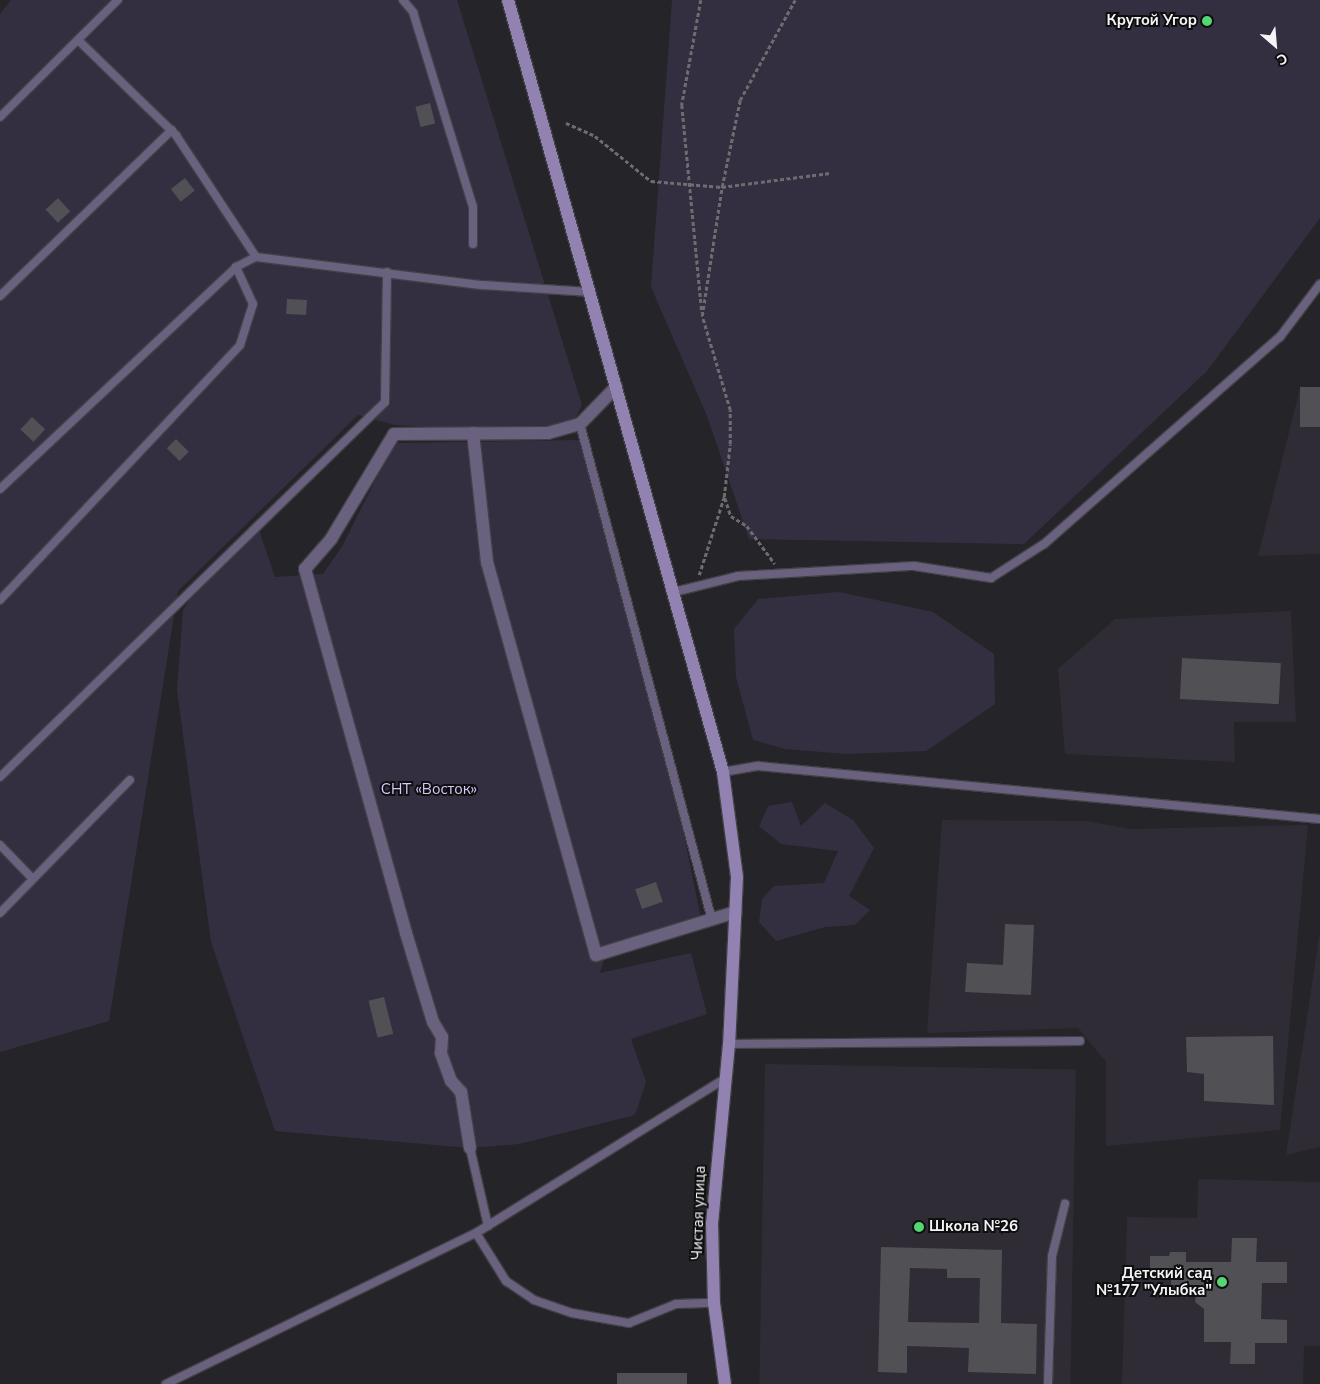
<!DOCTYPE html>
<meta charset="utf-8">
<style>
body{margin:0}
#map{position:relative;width:1320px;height:1384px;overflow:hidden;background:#252428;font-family:"Nunito Sans",sans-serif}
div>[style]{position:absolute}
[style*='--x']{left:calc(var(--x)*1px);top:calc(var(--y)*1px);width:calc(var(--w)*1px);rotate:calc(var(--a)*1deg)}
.built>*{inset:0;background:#2f2c36;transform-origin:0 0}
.green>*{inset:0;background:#342f40}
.building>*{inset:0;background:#515055;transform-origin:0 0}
.path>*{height:2.5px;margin-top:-1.25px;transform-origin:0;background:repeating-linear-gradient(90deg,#6d6c70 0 4px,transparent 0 6.5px)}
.roads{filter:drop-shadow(1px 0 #424145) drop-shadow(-1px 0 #424145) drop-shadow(0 1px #424145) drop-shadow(0 -1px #424145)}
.service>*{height:8px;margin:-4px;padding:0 4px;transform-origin:4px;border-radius:4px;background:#6a617f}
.minor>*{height:12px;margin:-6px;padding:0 6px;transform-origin:6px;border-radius:6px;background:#6a617f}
.secondary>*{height:12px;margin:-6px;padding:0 6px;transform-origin:6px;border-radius:6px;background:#9182b2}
.dots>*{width:14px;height:14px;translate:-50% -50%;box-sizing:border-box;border:2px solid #0e0e0f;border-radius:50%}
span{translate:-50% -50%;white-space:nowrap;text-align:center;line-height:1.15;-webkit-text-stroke:4px #0e0e0f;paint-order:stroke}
.poi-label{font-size:15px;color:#f5f4f7;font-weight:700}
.right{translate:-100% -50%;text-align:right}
.left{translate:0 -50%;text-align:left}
.park-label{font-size:15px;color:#d7c7fd}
.street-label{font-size:15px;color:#f5f4f7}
.north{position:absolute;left:1250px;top:20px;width:50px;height:50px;-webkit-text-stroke:4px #0e0e0f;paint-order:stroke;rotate:153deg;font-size:14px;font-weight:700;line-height:20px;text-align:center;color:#f5f4f7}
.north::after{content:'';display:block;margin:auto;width:18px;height:22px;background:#f5f4f7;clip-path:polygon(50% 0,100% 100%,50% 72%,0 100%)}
</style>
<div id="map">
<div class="built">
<div style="clip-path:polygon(1320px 387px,1320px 554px,1258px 556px,1300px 388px)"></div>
<div style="clip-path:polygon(1291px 611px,1296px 722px,1234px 722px,1235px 762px,1065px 754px,1058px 669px,1115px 619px)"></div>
<div style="clip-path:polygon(942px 820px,1086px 821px,1130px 829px,1308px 825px,1280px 1130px,1106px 1146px,1106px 1062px,1078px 1028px,927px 1033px)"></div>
<div style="clip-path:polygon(1320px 931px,1320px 1147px,1286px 1155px)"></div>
<div style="left:765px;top:1064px;width:311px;height:320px;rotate:1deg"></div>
<div style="clip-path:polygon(1198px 1179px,1320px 1182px,1320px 1346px,1304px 1346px,1303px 1384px,1122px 1384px,1127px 1217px,1197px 1218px)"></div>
</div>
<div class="green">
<div style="clip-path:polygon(11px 0,457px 0,582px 405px,572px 425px,540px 433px,395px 425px,358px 415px,178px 591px,109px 1021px,0 1052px,0 14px)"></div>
<div style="clip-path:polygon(672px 0,1320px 0,1320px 218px,1207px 371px,1024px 544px,749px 539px,707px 416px,651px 287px)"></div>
<div style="clip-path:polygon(580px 440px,682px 826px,701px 918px,609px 944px,600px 973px,691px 953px,707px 1014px,631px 1039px,646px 1082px,635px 1115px,519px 1144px,470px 1148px,275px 1131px,211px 942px,177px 690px,183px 610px,198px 587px,259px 530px,275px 577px,323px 574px,343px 545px,394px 443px)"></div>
<div style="clip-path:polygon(839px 592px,933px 612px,994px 654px,995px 704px,926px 751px,847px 754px,785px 749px,753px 740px,736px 677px,734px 629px,758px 599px)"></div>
<div style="clip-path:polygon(792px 802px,801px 826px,825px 803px,853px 820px,874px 848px,849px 896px,870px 910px,855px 925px,825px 927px,776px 941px,759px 922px,762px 899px,774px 886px,824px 883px,838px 851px,781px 844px,759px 826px,768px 806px)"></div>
</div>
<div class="building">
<div style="left:430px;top:103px;width:21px;height:15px;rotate:76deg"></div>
<div style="left:185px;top:178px;width:16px;height:18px;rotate:52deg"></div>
<div style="left:58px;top:198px;width:18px;height:17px;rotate:47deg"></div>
<div style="left:287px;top:299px;width:20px;height:15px;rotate:3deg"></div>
<div style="left:1320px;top:387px;width:40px;height:20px;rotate:90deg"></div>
<div style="left:32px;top:417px;width:18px;height:17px;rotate:43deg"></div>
<div style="left:176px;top:439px;width:18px;height:13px;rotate:45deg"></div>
<div style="left:1182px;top:658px;width:99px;height:41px;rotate:3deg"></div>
<div style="left:656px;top:882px;width:21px;height:22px;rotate:71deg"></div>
<div style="clip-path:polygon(1005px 924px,1034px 925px,1031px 995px,965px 992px,967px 963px,1003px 965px)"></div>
<div style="left:384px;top:997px;width:38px;height:16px;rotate:76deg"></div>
<div style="clip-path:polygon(1273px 1036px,1274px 1105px,1204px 1101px,1204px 1074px,1187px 1072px,1186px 1037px)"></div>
<div style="clip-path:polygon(1232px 1238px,1257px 1238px,1256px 1262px,1287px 1262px,1287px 1283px,1262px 1283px,1261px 1319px,1287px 1320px,1287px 1343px,1255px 1343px,1255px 1364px,1230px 1364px,1231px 1342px,1204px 1342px,1204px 1309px,1195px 1302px,1198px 1285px,1171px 1285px,1171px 1278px,1150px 1278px,1150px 1256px,1169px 1256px,1170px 1252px,1186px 1252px,1186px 1262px,1231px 1262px)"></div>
<div style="clip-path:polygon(evenodd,881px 1247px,1002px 1250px,1001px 1323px,1037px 1324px,1036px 1374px,968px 1372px,969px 1348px,907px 1346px,907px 1373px,878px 1372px,881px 1247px,910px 1268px,947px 1269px,947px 1278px,980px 1278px,979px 1323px,908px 1322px,910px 1268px)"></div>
<div style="left:687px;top:1373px;width:11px;height:70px;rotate:90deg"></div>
</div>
<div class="path">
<div style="--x:701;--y:0;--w:107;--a:100.3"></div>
<div style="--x:682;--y:105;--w:208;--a:84.5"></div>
<div style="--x:566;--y:123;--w:32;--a:24"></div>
<div style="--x:595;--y:136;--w:72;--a:38.8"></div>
<div style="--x:651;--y:181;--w:71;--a:4.8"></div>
<div style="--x:722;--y:187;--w:109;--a:-7.4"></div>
<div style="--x:725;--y:498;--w:19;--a:72"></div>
<div style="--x:731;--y:516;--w:19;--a:32"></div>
<div style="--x:747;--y:526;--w:47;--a:53.6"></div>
<div style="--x:699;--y:575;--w:82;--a:-72.2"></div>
<div style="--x:724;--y:497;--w:53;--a:-83.5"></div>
<div style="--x:730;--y:444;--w:34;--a:-90"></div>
<div style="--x:730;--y:410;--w:98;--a:-106.6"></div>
<div style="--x:702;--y:316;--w:131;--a:-81.2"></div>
<div style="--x:722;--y:187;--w:89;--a:-78.3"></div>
<div style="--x:740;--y:100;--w:114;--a:-61.2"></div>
</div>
<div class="roads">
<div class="service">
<div style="--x:403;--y:0;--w:16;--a:50"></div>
<div style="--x:413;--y:12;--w:204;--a:72.9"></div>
<div style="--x:473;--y:207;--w:37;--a:90"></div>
<div style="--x:0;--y:117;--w:166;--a:-44.8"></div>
<div style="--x:256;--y:257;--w:228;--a:7.1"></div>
<div style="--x:482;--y:285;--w:108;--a:3.7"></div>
<div style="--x:0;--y:296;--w:239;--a:-44"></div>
<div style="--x:580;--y:424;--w:513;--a:75.1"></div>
<div style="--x:0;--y:489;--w:324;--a:-43.2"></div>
<div style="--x:236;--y:267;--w:22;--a:-27"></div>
<div style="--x:256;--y:257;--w:146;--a:-123.3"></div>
<div style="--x:176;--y:135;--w:134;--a:-135.9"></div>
<div style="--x:674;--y:592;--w:66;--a:-14"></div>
<div style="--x:738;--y:576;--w:176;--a:-3.3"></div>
<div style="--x:914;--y:566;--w:78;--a:8.9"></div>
<div style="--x:991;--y:578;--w:63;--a:-32.7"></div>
<div style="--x:1044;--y:544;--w:314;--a:-41.3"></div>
<div style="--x:1280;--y:337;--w:66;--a:-53"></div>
<div style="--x:0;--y:600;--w:350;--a:-46.7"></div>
<div style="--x:240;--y:345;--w:43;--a:-72.4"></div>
<div style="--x:253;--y:304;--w:41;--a:-114.7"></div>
<div style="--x:723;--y:772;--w:36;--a:-10"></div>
<div style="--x:758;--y:766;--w:564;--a:5.39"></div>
<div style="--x:0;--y:777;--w:537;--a:-44.25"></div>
<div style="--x:385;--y:402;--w:130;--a:-89.1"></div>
<div style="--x:0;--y:845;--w:47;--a:45.9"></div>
<div style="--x:0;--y:913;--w:186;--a:-45.7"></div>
<div style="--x:729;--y:1044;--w:351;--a:-0.5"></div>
<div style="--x:470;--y:1148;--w:80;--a:77"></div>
<div style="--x:476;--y:1233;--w:57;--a:58"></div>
<div style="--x:506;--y:1281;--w:34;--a:34"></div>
<div style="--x:534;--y:1300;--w:40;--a:18.9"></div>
<div style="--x:572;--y:1313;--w:58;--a:10"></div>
<div style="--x:629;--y:1323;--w:51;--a:-22"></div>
<div style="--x:676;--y:1304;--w:38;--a:-2"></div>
<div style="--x:166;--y:1384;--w:345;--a:-26"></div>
<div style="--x:476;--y:1233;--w:292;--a:-31.8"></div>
<div style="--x:1048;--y:1384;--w:128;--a:-88.2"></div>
<div style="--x:1052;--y:1256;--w:54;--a:-76"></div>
</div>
<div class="minor">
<div style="--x:473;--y:433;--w:130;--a:83.8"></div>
<div style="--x:487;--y:562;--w:408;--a:74.5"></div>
<div style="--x:596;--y:955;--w:146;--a:-17.1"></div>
<div style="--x:470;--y:1148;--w:57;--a:-99.1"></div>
<div style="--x:461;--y:1092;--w:15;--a:-132"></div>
<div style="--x:451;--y:1081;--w:30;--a:-110"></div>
<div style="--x:441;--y:1053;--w:16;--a:-86"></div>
<div style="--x:442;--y:1037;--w:17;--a:-121"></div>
<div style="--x:433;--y:1022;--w:93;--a:-106.9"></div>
<div style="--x:406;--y:933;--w:378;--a:-105.5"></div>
<div style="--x:305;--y:569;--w:40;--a:-49"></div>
<div style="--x:331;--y:539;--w:122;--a:-59"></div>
<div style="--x:394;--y:434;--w:154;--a:-0.4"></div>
<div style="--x:548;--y:433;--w:33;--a:-16"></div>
<div style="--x:580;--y:424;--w:52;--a:-45.8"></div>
</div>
<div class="secondary">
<div style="--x:508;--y:0;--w:801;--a:74.44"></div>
<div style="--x:723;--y:772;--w:106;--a:82.4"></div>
<div style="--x:737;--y:877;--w:167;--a:92.7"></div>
<div style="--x:729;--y:1044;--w:180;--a:95.4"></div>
<div style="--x:712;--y:1223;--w:80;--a:88.6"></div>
<div style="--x:714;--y:1303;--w:82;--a:82.3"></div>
</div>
</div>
<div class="dots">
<div style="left:1207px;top:21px;background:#54d672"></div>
<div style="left:919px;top:1227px;background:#54d672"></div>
<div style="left:1222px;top:1282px;background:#54d672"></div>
</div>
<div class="poi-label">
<span class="right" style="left:1197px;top:21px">Крутой Угор</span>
<span class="left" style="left:929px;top:1227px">Школа №26</span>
<span class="right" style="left:1212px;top:1282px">Детский сад<br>№177 "Улыбка"</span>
</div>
<div class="park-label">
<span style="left:429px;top:790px">СНТ «Восток»</span>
</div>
<div class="street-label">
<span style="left:699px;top:1213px;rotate:-88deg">Чистая улица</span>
</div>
<div class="north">С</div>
</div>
